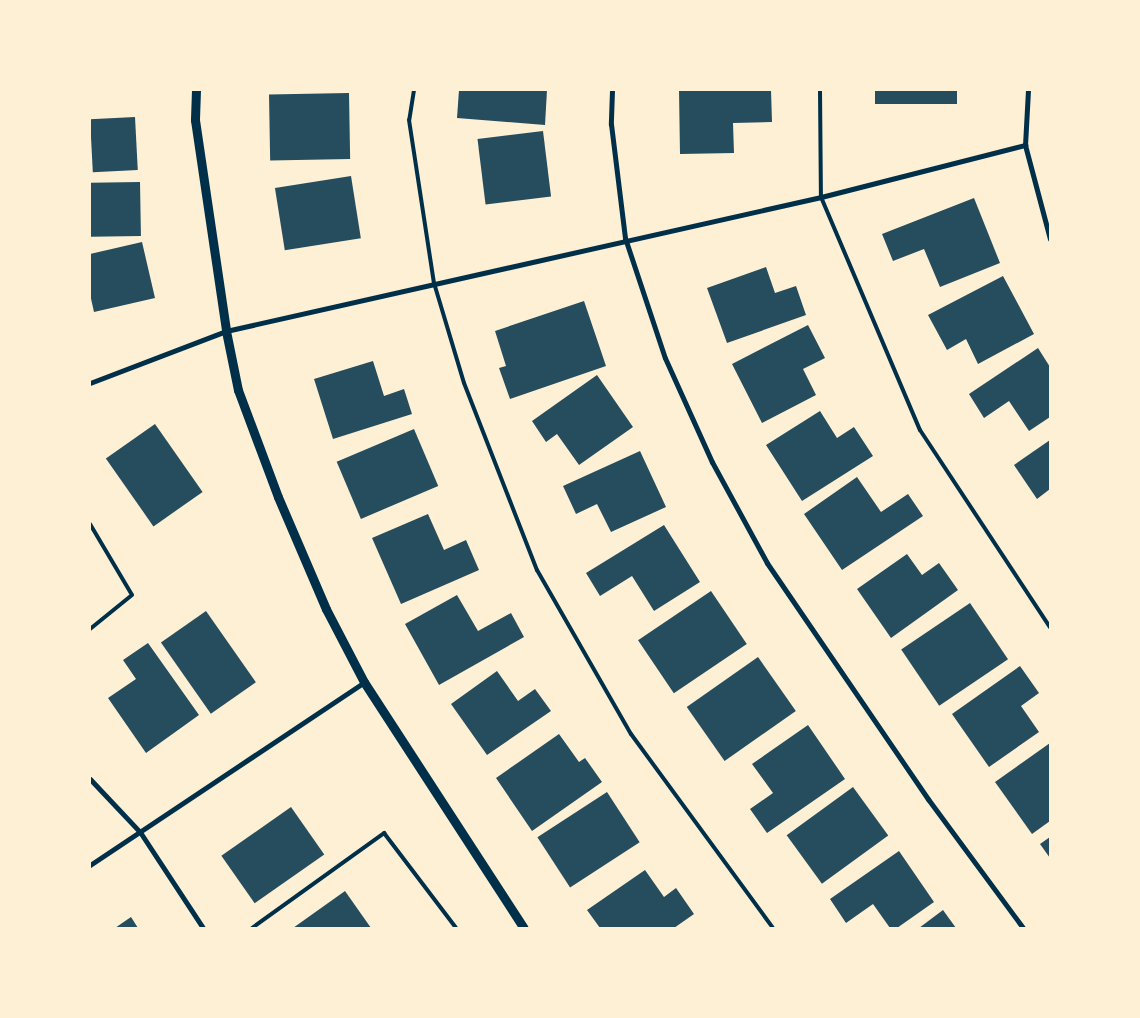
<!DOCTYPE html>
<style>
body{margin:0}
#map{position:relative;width:1140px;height:1018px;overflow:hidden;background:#fdf0d5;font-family:Arial,sans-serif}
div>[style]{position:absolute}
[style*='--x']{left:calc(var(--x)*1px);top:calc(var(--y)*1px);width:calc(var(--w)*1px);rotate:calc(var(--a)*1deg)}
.building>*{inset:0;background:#264d5e;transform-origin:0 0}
.service>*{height:4px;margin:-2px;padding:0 2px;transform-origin:2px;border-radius:2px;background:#003049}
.minor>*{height:5px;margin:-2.5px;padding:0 2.5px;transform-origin:2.5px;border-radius:2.5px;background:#003049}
.tertiary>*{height:9px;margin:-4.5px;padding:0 4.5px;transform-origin:4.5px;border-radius:4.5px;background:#003049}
span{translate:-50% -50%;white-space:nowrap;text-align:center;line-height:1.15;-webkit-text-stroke:5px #fdf0d5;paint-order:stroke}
.frame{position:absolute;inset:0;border:91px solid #fdf0d5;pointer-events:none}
</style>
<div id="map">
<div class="building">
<div style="clip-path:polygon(459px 90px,547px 90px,545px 125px,457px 118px)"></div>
<div style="clip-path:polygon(679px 90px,771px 90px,772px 122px,733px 123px,734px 153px,680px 154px)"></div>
<div style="left:875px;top:90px;width:82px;height:14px"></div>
<div style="left:349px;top:93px;width:66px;height:80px;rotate:89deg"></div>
<div style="left:135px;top:117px;width:53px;height:45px;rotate:87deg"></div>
<div style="left:543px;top:131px;width:66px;height:66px;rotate:83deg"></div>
<div style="left:351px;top:176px;width:63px;height:77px;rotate:81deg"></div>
<div style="left:140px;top:182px;width:54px;height:50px;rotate:89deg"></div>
<div style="clip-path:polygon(974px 198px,1000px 263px,940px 287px,924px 249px,893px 261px,882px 234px)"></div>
<div style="clip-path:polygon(142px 242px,155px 298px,94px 312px,90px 294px,90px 254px)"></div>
<div style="clip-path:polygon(766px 267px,775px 293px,796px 286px,806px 315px,727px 343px,707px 288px)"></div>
<div style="clip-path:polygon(1003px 276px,1034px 334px,978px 364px,966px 339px,947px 350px,928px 315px)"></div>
<div style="clip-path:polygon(584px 301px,606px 366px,510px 399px,499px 368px,506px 366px,495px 331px)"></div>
<div style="clip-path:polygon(808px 325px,825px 358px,803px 369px,816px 395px,762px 423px,732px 364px)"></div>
<div style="clip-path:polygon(1038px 348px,1050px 367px,1050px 417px,1029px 431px,1009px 401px,984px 418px,969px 394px)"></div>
<div style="clip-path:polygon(373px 361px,384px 396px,404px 389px,412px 414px,333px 439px,314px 379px)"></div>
<div style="clip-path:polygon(597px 375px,633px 427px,579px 465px,557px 434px,546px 442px,532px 421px)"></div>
<div style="clip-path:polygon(820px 411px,837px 438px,854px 427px,873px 456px,802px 501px,766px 445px)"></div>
<div style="left:155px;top:424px;width:83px;height:60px;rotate:55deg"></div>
<div style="left:414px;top:429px;width:62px;height:84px;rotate:67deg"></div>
<div style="clip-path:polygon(1050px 440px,1050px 489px,1037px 499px,1014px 465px)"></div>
<div style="clip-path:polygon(640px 451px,666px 507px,611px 532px,597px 504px,576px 514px,563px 486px)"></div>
<div style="clip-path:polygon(857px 477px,881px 512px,908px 494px,923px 516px,842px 570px,804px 514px)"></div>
<div style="clip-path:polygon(428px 514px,444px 550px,466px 540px,479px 570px,401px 604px,372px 538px)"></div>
<div style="clip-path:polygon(664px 525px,700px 582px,654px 611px,632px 576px,600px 596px,586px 573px)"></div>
<div style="clip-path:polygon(907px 554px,922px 575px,939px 563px,958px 590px,891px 638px,857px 589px)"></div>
<div style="left:711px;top:591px;width:64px;height:88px;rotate:56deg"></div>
<div style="clip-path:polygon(457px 595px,478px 631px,511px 613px,524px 637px,439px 685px,405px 624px)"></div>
<div style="left:970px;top:603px;width:68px;height:83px;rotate:56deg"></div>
<div style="left:206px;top:611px;width:87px;height:55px;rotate:55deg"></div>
<div style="clip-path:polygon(148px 643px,199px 715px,146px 753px,108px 698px,136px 679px,123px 660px)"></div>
<div style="left:758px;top:657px;width:66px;height:87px;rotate:55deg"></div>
<div style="clip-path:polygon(1020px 666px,1039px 693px,1021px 706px,1039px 732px,989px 767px,952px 714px)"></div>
<div style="clip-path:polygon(497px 671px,518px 701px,535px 689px,551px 711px,487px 755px,451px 704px)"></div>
<div style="clip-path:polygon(808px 725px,845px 779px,767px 833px,750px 809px,773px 793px,752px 764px)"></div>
<div style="clip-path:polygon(559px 734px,579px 762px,585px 758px,602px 782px,532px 831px,496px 778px)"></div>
<div style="clip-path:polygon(1050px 743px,1050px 821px,1032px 834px,995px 782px)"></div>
<div style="left:853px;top:787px;width:60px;height:82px;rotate:54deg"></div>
<div style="left:607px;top:792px;width:60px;height:83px;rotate:57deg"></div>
<div style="left:291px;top:807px;width:58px;height:85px;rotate:55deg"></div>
<div style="clip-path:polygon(1050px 837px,1050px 858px,1040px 844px)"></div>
<div style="clip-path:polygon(899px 851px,934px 902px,897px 928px,890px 928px,873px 904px,846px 923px,830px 899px)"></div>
<div style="clip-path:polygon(645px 870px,664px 897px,676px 888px,694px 914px,674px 928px,600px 928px,587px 910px)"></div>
<div style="clip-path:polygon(345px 891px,371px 928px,293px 928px)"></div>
<div style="clip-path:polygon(943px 910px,956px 928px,919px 928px)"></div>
<div style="clip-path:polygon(131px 917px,138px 928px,115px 928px)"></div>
</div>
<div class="service">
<div style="--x:414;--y:90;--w:30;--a:99"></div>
<div style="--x:409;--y:120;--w:165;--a:81.3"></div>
<div style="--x:434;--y:283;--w:104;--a:73.3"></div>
<div style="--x:464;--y:383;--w:201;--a:68.7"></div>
<div style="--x:537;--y:570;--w:189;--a:60.2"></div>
<div style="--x:631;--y:734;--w:240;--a:53.8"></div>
<div style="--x:820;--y:90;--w:107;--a:89.5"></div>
<div style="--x:821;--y:197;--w:253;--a:67"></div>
<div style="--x:920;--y:430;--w:236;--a:56.6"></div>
<div style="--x:90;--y:524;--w:82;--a:59.4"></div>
<div style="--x:132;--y:595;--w:54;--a:141"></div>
<div style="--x:252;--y:928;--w:163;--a:-35.7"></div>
<div style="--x:384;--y:833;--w:119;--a:52.8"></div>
</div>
<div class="minor">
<div style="--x:612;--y:90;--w:34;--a:92"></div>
<div style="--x:611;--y:124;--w:115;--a:83"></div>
<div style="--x:625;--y:238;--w:126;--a:71.6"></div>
<div style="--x:665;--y:358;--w:114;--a:65.7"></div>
<div style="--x:712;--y:462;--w:115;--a:61.4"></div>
<div style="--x:767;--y:563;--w:286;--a:55.7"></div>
<div style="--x:928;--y:799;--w:160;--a:53.6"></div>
<div style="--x:1028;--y:90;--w:55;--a:93.1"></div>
<div style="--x:1025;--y:145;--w:97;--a:75.1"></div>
<div style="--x:90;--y:383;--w:146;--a:-20.9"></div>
<div style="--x:226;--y:331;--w:610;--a:-12.69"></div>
<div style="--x:821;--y:197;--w:211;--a:-14.3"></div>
<div style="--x:90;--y:779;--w:73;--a:46.7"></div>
<div style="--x:140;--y:832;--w:115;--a:56.7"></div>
<div style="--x:90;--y:865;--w:329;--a:-33.7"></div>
</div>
<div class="tertiary">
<div style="--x:196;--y:90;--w:30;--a:92"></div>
<div style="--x:195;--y:120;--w:213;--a:81.6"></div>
<div style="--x:226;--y:331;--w:60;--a:78.5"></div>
<div style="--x:238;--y:390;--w:114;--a:69.5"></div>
<div style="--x:278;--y:497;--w:122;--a:66.8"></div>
<div style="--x:326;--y:609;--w:82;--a:62.5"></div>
<div style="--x:364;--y:682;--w:293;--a:57"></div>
</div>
<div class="frame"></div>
</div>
